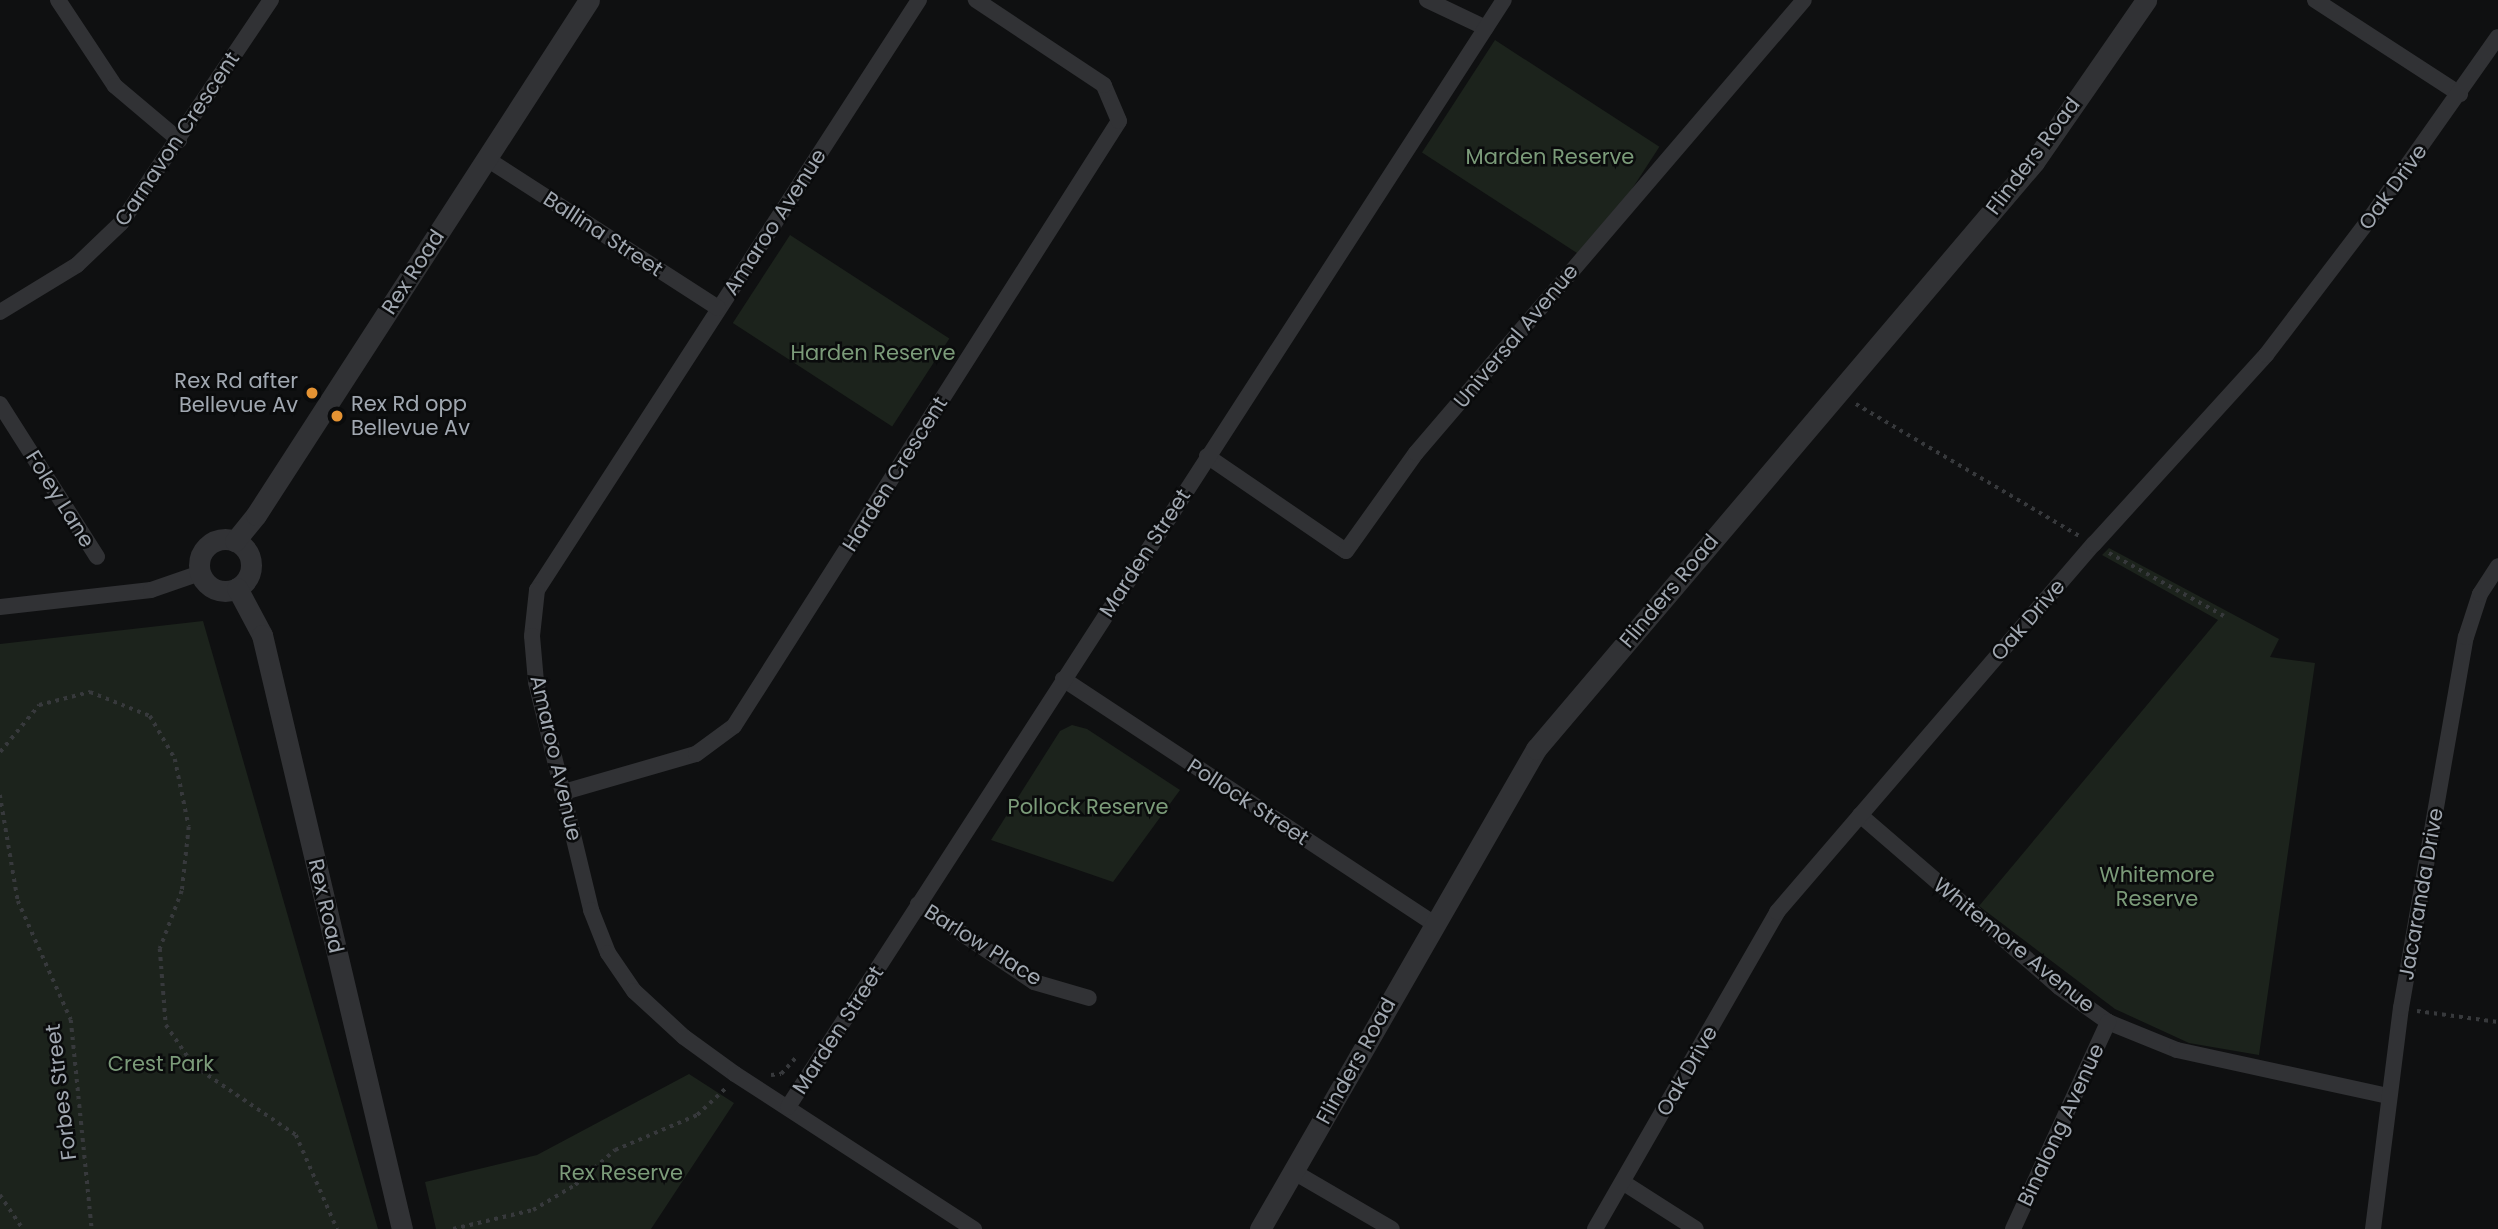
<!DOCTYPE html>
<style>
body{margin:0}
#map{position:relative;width:2498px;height:1229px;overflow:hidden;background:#0f1011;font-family:Poppins,sans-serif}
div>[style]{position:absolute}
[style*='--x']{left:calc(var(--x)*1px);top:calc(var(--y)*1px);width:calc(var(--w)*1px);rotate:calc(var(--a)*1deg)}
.green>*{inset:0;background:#1c231c;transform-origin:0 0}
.path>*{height:3.5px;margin-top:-1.75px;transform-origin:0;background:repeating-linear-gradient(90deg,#37393c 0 3.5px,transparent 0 8.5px)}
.minor>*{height:16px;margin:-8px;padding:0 8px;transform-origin:8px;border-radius:8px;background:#313235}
.tertiary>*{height:21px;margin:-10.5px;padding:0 10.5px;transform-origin:10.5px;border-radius:10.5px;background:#313235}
.tertiary>.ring{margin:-10.5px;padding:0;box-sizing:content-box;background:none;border:21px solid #313235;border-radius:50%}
.dots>*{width:19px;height:19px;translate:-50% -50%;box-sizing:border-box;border:4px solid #0a0b0c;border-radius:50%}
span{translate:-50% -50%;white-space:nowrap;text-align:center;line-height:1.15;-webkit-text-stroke:5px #0a0b0c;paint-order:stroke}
.street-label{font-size:21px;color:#a1a8b1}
.park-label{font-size:21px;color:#7b9b79}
.poi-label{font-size:21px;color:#a1a8b1}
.right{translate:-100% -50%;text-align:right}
.left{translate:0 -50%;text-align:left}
</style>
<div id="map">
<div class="green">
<div style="left:1495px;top:40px;width:196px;height:134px;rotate:33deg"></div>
<div style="left:790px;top:235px;width:190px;height:105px;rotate:33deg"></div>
<div style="clip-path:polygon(2109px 548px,2279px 639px,2270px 657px,2315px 663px,2259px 1055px,2189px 1043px,2115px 1009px,1979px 906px,2218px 620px,2102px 555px)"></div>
<div style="clip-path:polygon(203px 621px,378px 1229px,0 1229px,0 644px)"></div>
<div style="clip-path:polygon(1072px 725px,1087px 729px,1180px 790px,1113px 882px,991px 840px,1060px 731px)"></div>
<div style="clip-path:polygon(689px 1074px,734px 1103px,651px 1229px,436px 1229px,425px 1182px,537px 1155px)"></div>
</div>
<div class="path">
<div style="--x:1856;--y:404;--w:259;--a:30.6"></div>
<div style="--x:2109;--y:553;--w:131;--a:28.7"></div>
<div style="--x:0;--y:752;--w:61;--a:-50.3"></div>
<div style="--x:39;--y:705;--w:53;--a:-14.3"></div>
<div style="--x:90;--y:692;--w:65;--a:21.8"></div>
<div style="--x:150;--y:716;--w:50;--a:59.8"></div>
<div style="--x:175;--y:759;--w:69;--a:78.4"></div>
<div style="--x:189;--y:827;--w:64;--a:96.2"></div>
<div style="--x:182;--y:891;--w:62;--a:110.8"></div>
<div style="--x:160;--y:949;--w:76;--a:85.5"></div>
<div style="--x:166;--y:1025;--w:50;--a:55.7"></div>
<div style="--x:194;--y:1066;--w:123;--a:34.1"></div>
<div style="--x:296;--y:1135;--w:103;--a:66.4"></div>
<div style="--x:0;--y:795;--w:108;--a:80.4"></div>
<div style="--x:18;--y:901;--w:130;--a:66"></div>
<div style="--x:71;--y:1020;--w:210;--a:84.3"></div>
<div style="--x:2417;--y:1011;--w:82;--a:7.7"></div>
<div style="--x:771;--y:1075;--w:10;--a:-6"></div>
<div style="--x:781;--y:1074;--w:24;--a:-48"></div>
<div style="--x:0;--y:1195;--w:41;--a:55.9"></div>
<div style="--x:453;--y:1229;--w:82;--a:-13.4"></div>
<div style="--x:533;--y:1210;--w:49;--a:-30.8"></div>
<div style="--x:575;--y:1185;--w:53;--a:-41.2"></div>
<div style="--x:615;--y:1150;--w:89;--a:-23.1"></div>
<div style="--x:697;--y:1115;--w:40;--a:-43"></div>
</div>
<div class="minor">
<div style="--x:58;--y:0;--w:103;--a:56.5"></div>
<div style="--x:115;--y:86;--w:84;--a:40.2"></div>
<div style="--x:919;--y:0;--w:703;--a:122.92"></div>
<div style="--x:537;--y:590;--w:46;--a:96.2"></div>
<div style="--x:532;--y:636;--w:46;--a:85"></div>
<div style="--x:536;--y:682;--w:235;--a:76.4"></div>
<div style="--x:591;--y:910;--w:46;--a:68.4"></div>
<div style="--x:608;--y:953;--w:46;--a:55.6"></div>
<div style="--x:634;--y:991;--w:68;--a:42.6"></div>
<div style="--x:684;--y:1037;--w:63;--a:36"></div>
<div style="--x:735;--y:1074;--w:285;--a:33"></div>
<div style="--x:1427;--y:0;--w:65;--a:25.4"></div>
<div style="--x:2315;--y:0;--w:173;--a:33"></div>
<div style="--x:487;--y:159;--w:275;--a:32.8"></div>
<div style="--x:0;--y:312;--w:90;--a:-31.4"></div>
<div style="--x:77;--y:265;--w:61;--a:-43.7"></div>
<div style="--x:121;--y:223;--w:269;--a:-56.1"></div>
<div style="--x:0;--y:404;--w:181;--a:57.6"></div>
<div style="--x:1207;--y:456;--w:168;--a:34.4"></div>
<div style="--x:1346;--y:551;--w:120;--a:-54.5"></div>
<div style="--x:1416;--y:453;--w:596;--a:-49.42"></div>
<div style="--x:0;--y:607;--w:152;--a:-6.4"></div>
<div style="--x:151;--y:590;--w:52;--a:-19.1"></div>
<div style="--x:1063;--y:679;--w:445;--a:33.4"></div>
<div style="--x:564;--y:792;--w:137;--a:-16.1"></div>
<div style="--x:696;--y:754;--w:47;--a:-36.4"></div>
<div style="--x:734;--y:726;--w:717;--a:-57.53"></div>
<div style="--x:1119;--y:121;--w:39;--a:-113"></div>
<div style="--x:1104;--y:85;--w:154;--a:-146.4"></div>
<div style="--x:1860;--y:815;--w:263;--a:40.8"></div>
<div style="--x:2059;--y:987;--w:60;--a:35.5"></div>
<div style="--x:2108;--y:1022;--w:74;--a:22.1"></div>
<div style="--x:2177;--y:1050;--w:216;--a:12.3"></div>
<div style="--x:918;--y:904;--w:140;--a:33.9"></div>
<div style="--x:1034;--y:982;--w:57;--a:16.2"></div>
<div style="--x:788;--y:1107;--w:1318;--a:-57.11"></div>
<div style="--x:1294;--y:1172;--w:113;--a:30.2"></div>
<div style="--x:1624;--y:1183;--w:85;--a:32.6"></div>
<div style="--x:1595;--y:1229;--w:366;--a:-60.1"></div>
<div style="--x:1777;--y:912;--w:486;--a:-49.3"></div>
<div style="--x:2094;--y:544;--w:256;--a:-47.7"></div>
<div style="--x:2266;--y:355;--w:168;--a:-52.7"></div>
<div style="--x:2368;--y:221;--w:225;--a:-54.8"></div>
<div style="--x:2013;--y:1229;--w:228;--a:-65.3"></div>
<div style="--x:2373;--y:1229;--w:223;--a:-82.8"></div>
<div style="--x:2401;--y:1008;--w:377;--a:-80.1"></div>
<div style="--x:2466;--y:637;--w:45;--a:-72"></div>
<div style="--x:2480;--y:594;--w:33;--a:-57"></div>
</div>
<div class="tertiary">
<div class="ring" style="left:199px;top:539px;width:31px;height:31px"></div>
<div style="--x:235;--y:541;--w:33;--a:-51"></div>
<div style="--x:256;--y:515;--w:613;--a:-57.11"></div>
<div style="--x:237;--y:588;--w:53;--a:62"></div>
<div style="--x:262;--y:635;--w:610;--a:76.74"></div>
<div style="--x:1260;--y:1229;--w:554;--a:-60.1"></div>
<div style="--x:1536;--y:749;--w:770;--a:-49.69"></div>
<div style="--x:2034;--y:162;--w:197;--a:-55.3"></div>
</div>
<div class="dots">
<div style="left:312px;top:393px;background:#e59333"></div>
<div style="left:337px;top:416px;background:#e59333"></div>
</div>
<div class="street-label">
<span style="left:177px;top:139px;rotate:-56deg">Carnavon Crescent</span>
<span style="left:2033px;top:156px;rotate:-53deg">Flinders Road</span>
<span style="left:2393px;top:187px;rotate:-54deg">Oak Drive</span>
<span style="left:775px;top:222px;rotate:-57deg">Amaroo Avenue</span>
<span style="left:603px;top:234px;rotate:33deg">Ballina Street</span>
<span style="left:413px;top:272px;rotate:-57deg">Rex Road</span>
<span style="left:1516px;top:336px;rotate:-50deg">Universal Avenue</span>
<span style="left:895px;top:474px;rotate:-58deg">Harden Crescent</span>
<span style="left:60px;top:499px;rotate:58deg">Foley Lane</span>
<span style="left:1145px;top:553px;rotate:-57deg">Marden Street</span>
<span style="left:1669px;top:591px;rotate:-50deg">Flinders Road</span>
<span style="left:2028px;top:620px;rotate:-49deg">Oak Drive</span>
<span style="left:556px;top:758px;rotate:77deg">Amaroo Avenue</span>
<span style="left:1248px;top:802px;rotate:33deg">Pollock Street</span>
<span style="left:2421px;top:894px;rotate:-80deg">Jacaranda Drive</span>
<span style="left:326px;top:906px;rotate:77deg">Rex Road</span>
<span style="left:983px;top:945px;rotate:32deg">Barlow Place</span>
<span style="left:2014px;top:945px;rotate:39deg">Whitemore Avenue</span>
<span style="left:838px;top:1030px;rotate:-57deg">Marden Street</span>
<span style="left:1356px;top:1061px;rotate:-61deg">Flinders Road</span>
<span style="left:1687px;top:1071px;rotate:-60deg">Oak Drive</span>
<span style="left:61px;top:1092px;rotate:-97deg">Forbes Street</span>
<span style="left:2061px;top:1125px;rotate:-65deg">Binalong Avenue</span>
</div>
<div class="park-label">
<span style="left:1550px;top:157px">Marden Reserve</span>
<span style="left:873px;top:353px">Harden Reserve</span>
<span style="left:1088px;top:807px">Pollock Reserve</span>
<span style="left:2157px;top:887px">Whitemore<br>Reserve</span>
<span style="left:161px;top:1064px">Crest Park</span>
<span style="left:621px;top:1173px">Rex Reserve</span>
</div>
<div class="poi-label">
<span class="right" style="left:298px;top:393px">Rex Rd after<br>Bellevue Av</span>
<span class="left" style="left:351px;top:416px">Rex Rd opp<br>Bellevue Av</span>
</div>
</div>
